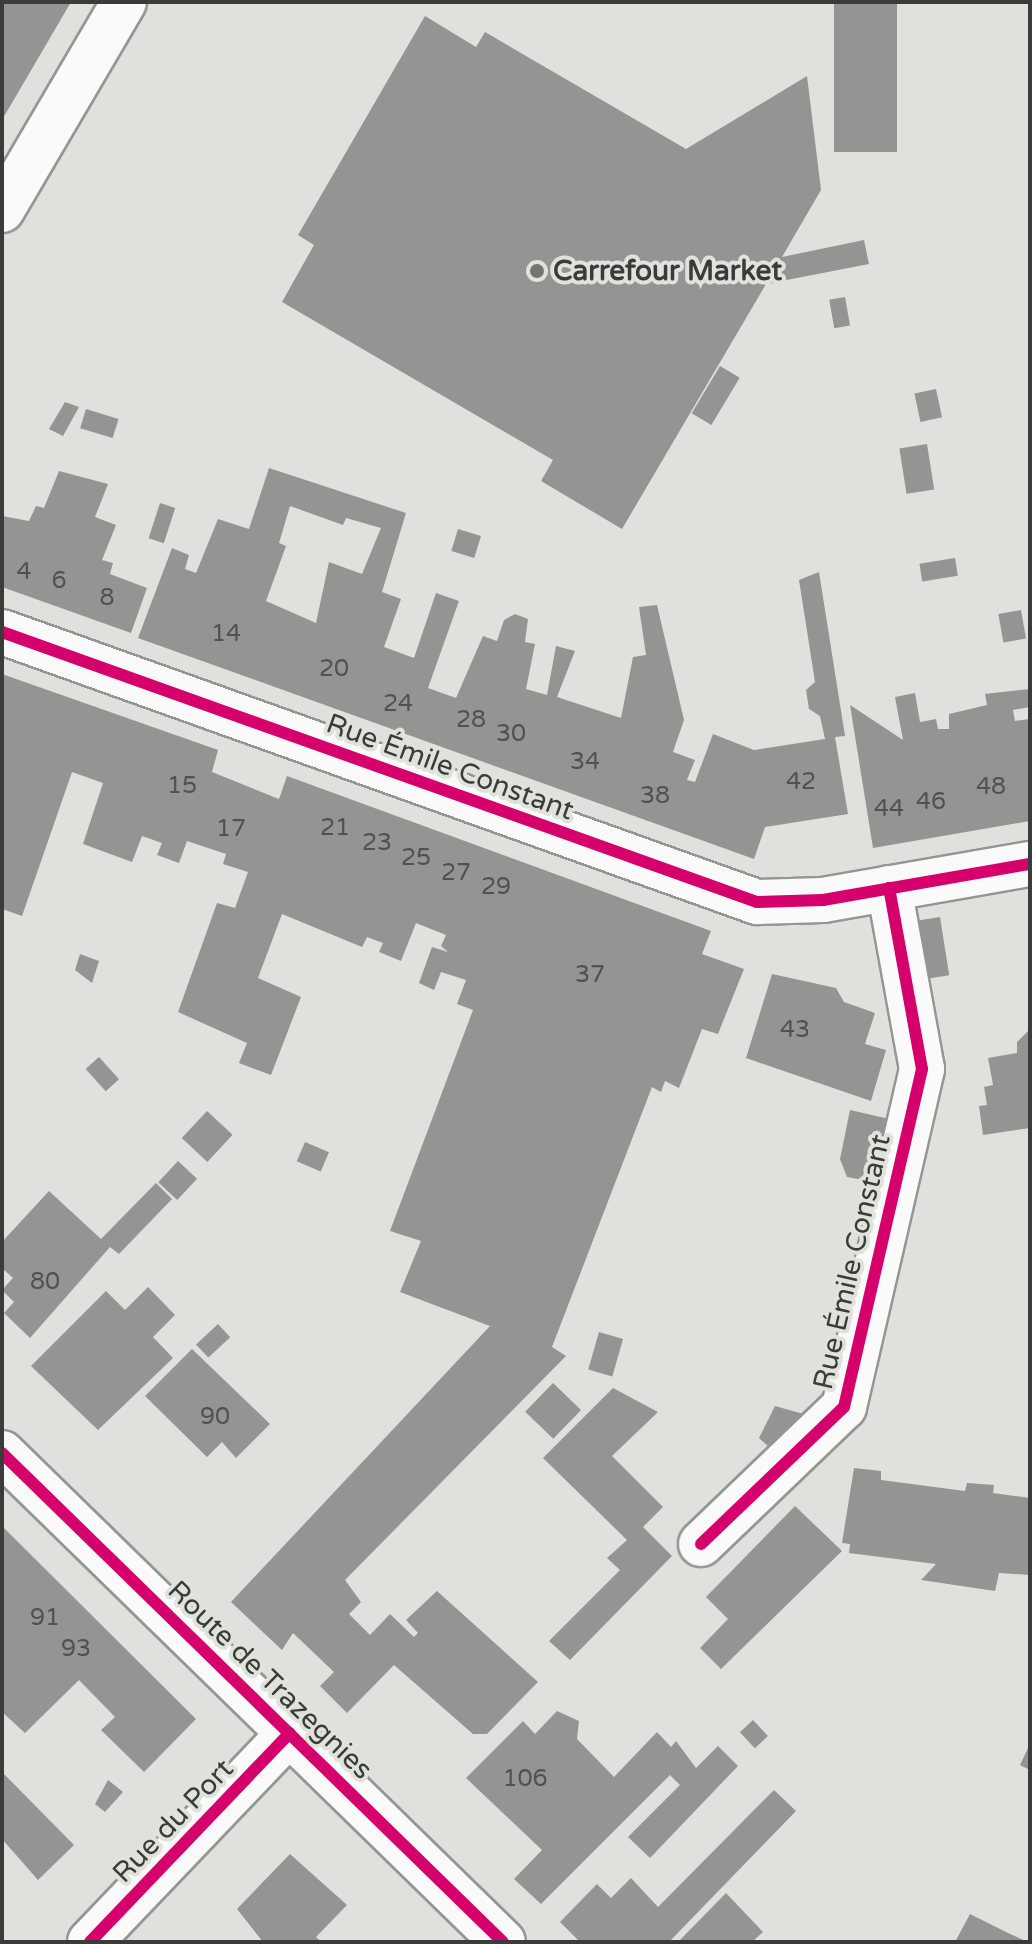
<!DOCTYPE html>
<meta charset="utf-8">
<style>
body{margin:0}
#map{position:relative;width:1032px;height:1944px;overflow:hidden;background:#dfe1dd;font-family:"Varela Round",sans-serif}
div>[style]{position:absolute}
[style*='--x']{left:calc(var(--x)*1px);top:calc(var(--y)*1px);width:calc(var(--w)*1px);rotate:calc(var(--a)*1deg)}
.building>*{inset:0;background:#949592;transform-origin:0 0}
.roads{filter:drop-shadow(2px 0 #949693) drop-shadow(-2px 0 #949693) drop-shadow(0 2px #949693) drop-shadow(0 -2px #949693)}
.street>*{height:44px;margin:-22px;padding:0 22px;transform-origin:22px;border-radius:22px;background:#fafafa}
.secondary>*{height:44px;margin:-22px;padding:0 22px;transform-origin:22px;border-radius:22px;background:#fafafa}
.cycleway>*{height:12px;margin:-6px;padding:0 6px;transform-origin:6px;border-radius:6px;background:#d6006c}
.dots>*{width:22px;height:22px;translate:-50% -50%;box-sizing:border-box;border:4px solid #dfe3db;border-radius:50%}
span{translate:-50% -50%;white-space:nowrap;text-align:center;line-height:1.15;-webkit-text-stroke:8px #dfe3db;paint-order:stroke}
.number-label{font-size:24px;color:#50524f}
.number-label span{-webkit-text-stroke-width:0}
.poi-label{font-size:28px;color:#3a3c39;font-weight:700}
.left{translate:0 -50%;text-align:left}
.street-label{font-size:28px;color:#3a3c39}
.frame{position:absolute;inset:0;border:4px solid #3a3c39;pointer-events:none}
</style>
<div id="map">
<div class="building">
<div style="clip-path:polygon(2px 2px,71px 2px,2px 120px)"></div>
<div style="left:834px;top:2px;width:63px;height:150px"></div>
<div style="clip-path:polygon(425px 16px,476px 47px,485px 32px,686px 149px,807px 76px,821px 190px,782px 257px,864px 240px,869px 264px,766px 284px,622px 529px,541px 481px,553px 460px,282px 302px,314px 245px,298px 235px)"></div>
<div style="left:845px;top:297px;width:29px;height:16px;rotate:80deg"></div>
<div style="left:720px;top:366px;width:23px;height:55px;rotate:31deg"></div>
<div style="left:936px;top:389px;width:29px;height:22px;rotate:78deg"></div>
<div style="clip-path:polygon(65px 402px,79px 407px,63px 436px,49px 429px)"></div>
<div style="left:86px;top:409px;width:34px;height:20px;rotate:17deg"></div>
<div style="left:927px;top:444px;width:46px;height:28px;rotate:81deg"></div>
<div style="clip-path:polygon(evenodd,269px 468px,406px 513px,382px 592px,401px 599px,384px 647px,414px 658px,436px 593px,459px 601px,428px 688px,456px 698px,483px 636px,497px 641px,504px 620px,515px 614px,528px 619px,525px 642px,535px 644px,526px 689px,547px 695px,556px 646px,575px 651px,557px 697px,621px 718px,633px 657px,646px 655px,639px 607px,657px 605px,684px 720px,673px 752px,695px 760px,687px 780px,695px 782px,713px 734px,754px 750px,825px 739px,820px 716px,809px 709px,806px 690px,815px 682px,799px 580px,819px 572px,845px 736px,835px 737px,848px 814px,765px 827px,754px 859px,138px 638px,172px 548px,189px 555px,185px 569px,196px 573px,218px 519px,249px 529px,269px 468px,290px 506px,343px 525px,346px 518px,381px 528px,362px 574px,329px 562px,316px 623px,266px 601px,286px 546px,279px 543px,290px 506px)"></div>
<div style="clip-path:polygon(59px 471px,108px 484px,95px 517px,116px 525px,102px 560px,113px 563px,110px 574px,147px 588px,131px 633px,2px 587px,2px 516px,29px 521px,36px 506px,44px 508px)"></div>
<div style="left:160px;top:503px;width:16px;height:37px;rotate:18deg"></div>
<div style="left:458px;top:529px;width:24px;height:23px;rotate:17deg"></div>
<div style="left:955px;top:558px;width:18px;height:36px;rotate:81deg"></div>
<div style="left:1021px;top:610px;width:29px;height:23px;rotate:80deg"></div>
<div style="clip-path:polygon(2px 674px,218px 750px,212px 772px,279px 799px,287px 776px,711px 931px,702px 954px,744px 969px,718px 1034px,702px 1029px,679px 1088px,665px 1081px,661px 1092px,652px 1087px,552px 1347px,566px 1356px,345px 1580px,361px 1602px,349px 1614px,370px 1635px,390px 1614px,414px 1637px,418px 1633px,406px 1620px,437px 1591px,538px 1682px,487px 1734px,473px 1734px,394px 1665px,347px 1713px,320px 1686px,334px 1672px,293px 1633px,282px 1650px,231px 1602px,490px 1326px,400px 1292px,421px 1241px,390px 1231px,473px 1010px,457px 1004px,466px 980px,441px 972px,434px 990px,419px 983px,432px 947px,448px 952px,441px 946px,446px 935px,416px 923px,401px 961px,379px 952px,383px 943px,367px 937px,362px 947px,282px 914px,258px 978px,301px 997px,271px 1075px,239px 1063px,247px 1043px,178px 1012px,217px 903px,235px 908px,248px 872px,223px 864px,226px 854px,187px 841px,179px 863px,157px 855px,162px 843px,142px 836px,132px 862px,83px 844px,103px 783px,72px 772px,22px 916px,2px 909px)"></div>
<div style="clip-path:polygon(1030px 689px,1030px 707px,1013px 710px,1015px 721px,1030px 719px,1030px 821px,873px 848px,850px 705px,903px 740px,895px 697px,915px 693px,920px 722px,936px 719px,938px 729px,949px 729px,949px 714px,987px 705px,985px 694px)"></div>
<div style="left:940px;top:917px;width:59px;height:32px;rotate:81deg"></div>
<div style="clip-path:polygon(80px 954px,99px 961px,92px 983px,75px 970px)"></div>
<div style="clip-path:polygon(772px 974px,836px 988px,844px 1002px,875px 1013px,865px 1044px,886px 1050px,871px 1101px,746px 1058px)"></div>
<div style="clip-path:polygon(1030px 1029px,1030px 1128px,983px 1135px,979px 1106px,987px 1105px,984px 1087px,993px 1085px,988px 1058px,1017px 1053px,1017px 1042px)"></div>
<div style="left:99px;top:1057px;width:30px;height:18px;rotate:48deg"></div>
<div style="clip-path:polygon(850px 1110px,898px 1121px,884px 1184px,847px 1177px,840px 1159px)"></div>
<div style="left:207px;top:1111px;width:35px;height:37px;rotate:43deg"></div>
<div style="left:305px;top:1142px;width:26px;height:21px;rotate:23deg"></div>
<div style="left:178px;top:1161px;width:26px;height:29px;rotate:43deg"></div>
<div style="clip-path:polygon(156px 1183px,172px 1199px,119px 1254px,110px 1247px,30px 1338px,4px 1313px,14px 1302px,2px 1290px,13px 1278px,2px 1268px,2px 1242px,49px 1191px,101px 1239px)"></div>
<div style="clip-path:polygon(148px 1287px,175px 1315px,153px 1337px,173px 1358px,98px 1430px,31px 1366px,106px 1291px,125px 1310px)"></div>
<div style="left:218px;top:1324px;width:18px;height:30px;rotate:47deg"></div>
<div style="left:599px;top:1332px;width:25px;height:39px;rotate:16deg"></div>
<div style="clip-path:polygon(192px 1349px,270px 1424px,236px 1458px,222px 1442px,207px 1457px,145px 1396px)"></div>
<div style="left:553px;top:1383px;width:39px;height:40px;rotate:44deg"></div>
<div style="clip-path:polygon(613px 1388px,658px 1412px,612px 1456px,663px 1507px,643px 1527px,672px 1556px,570px 1660px,549px 1641px,620px 1570px,607px 1558px,627px 1540px,543px 1458px)"></div>
<div style="clip-path:polygon(775px 1406px,807px 1415px,785px 1461px,759px 1438px)"></div>
<div style="clip-path:polygon(854px 1468px,881px 1471px,881px 1480px,965px 1491px,967px 1483px,994px 1485px,993px 1493px,1030px 1498px,1030px 1575px,999px 1573px,995px 1591px,921px 1580px,936px 1564px,849px 1553px,850px 1544px,842px 1543px)"></div>
<div style="clip-path:polygon(795px 1506px,842px 1551px,721px 1669px,700px 1648px,728px 1619px,706px 1597px)"></div>
<div style="clip-path:polygon(2px 1526px,196px 1719px,144px 1772px,101px 1730px,115px 1717px,79px 1680px,25px 1733px,2px 1712px)"></div>
<div style="clip-path:polygon(557px 1711px,579px 1721px,577px 1739px,614px 1777px,657px 1732px,671px 1747px,676px 1741px,696px 1768px,718px 1746px,738px 1766px,650px 1858px,628px 1837px,680px 1785px,670px 1775px,541px 1904px,514px 1879px,542px 1850px,466px 1778px,523px 1721px,535px 1734px)"></div>
<div style="left:753px;top:1720px;width:22px;height:18px;rotate:47deg"></div>
<div style="clip-path:polygon(1030px 1744px,1030px 1770px,1020px 1765px)"></div>
<div style="clip-path:polygon(2px 1772px,74px 1845px,38px 1880px,2px 1839px)"></div>
<div style="clip-path:polygon(108px 1780px,123px 1792px,105px 1812px,95px 1804px)"></div>
<div style="clip-path:polygon(774px 1790px,796px 1811px,669px 1942px,580px 1942px,560px 1922px,597px 1884px,611px 1898px,631px 1878px,658px 1907px)"></div>
<div style="clip-path:polygon(290px 1854px,347px 1905px,316px 1937px,322px 1942px,263px 1942px,237px 1909px)"></div>
<div style="clip-path:polygon(726px 1893px,763px 1932px,752px 1942px,678px 1942px)"></div>
<div style="clip-path:polygon(970px 1914px,1010px 1934px,1028px 1942px,955px 1942px)"></div>
</div>
<div class="roads">
<div class="street">
<div style="--x:2;--y:210;--w:241;--a:-59.6"></div>
<div style="--x:2;--y:632;--w:802;--a:19.68"></div>
<div style="--x:757;--y:902;--w:66;--a:-1.7"></div>
<div style="--x:823;--y:900;--w:210;--a:-9.9"></div>
<div style="--x:701;--y:1544;--w:198;--a:-43.8"></div>
<div style="--x:844;--y:1407;--w:347;--a:-77"></div>
<div style="--x:922;--y:1069;--w:184;--a:-100.3"></div>
</div>
<div class="secondary">
<div style="--x:2;--y:1453;--w:700;--a:44.31"></div>
<div style="--x:90;--y:1942;--w:289;--a:-46.3"></div>
</div>
</div>
<div class="cycleway">
<div style="--x:2;--y:632;--w:802;--a:19.68"></div>
<div style="--x:757;--y:902;--w:66;--a:-1.7"></div>
<div style="--x:823;--y:900;--w:210;--a:-9.9"></div>
<div style="--x:2;--y:1453;--w:700;--a:44.31"></div>
<div style="--x:701;--y:1544;--w:198;--a:-43.8"></div>
<div style="--x:844;--y:1407;--w:347;--a:-77"></div>
<div style="--x:922;--y:1069;--w:184;--a:-100.3"></div>
<div style="--x:90;--y:1942;--w:289;--a:-46.3"></div>
</div>
<div class="dots">
<div style="left:537px;top:271px;background:#747672"></div>
</div>
<div class="number-label">
<span style="left:24px;top:572px">4</span>
<span style="left:59px;top:581px">6</span>
<span style="left:107px;top:598px">8</span>
<span style="left:226px;top:634px">14</span>
<span style="left:334px;top:669px">20</span>
<span style="left:398px;top:704px">24</span>
<span style="left:471px;top:720px">28</span>
<span style="left:511px;top:734px">30</span>
<span style="left:585px;top:762px">34</span>
<span style="left:801px;top:782px">42</span>
<span style="left:182px;top:786px">15</span>
<span style="left:991px;top:787px">48</span>
<span style="left:655px;top:796px">38</span>
<span style="left:931px;top:802px">46</span>
<span style="left:889px;top:809px">44</span>
<span style="left:335px;top:828px">21</span>
<span style="left:231px;top:829px">17</span>
<span style="left:377px;top:843px">23</span>
<span style="left:416px;top:858px">25</span>
<span style="left:456px;top:873px">27</span>
<span style="left:496px;top:887px">29</span>
<span style="left:590px;top:975px">37</span>
<span style="left:795px;top:1030px">43</span>
<span style="left:45px;top:1282px">80</span>
<span style="left:215px;top:1417px">90</span>
<span style="left:45px;top:1618px">91</span>
<span style="left:76px;top:1649px">93</span>
<span style="left:525px;top:1779px">106</span>
</div>
<div class="poi-label">
<span class="left" style="left:553px;top:271px">Carrefour Market</span>
</div>
<div class="street-label">
<span style="left:450px;top:767px;rotate:20deg">Rue Émile Constant</span>
<span style="left:852px;top:1262px;rotate:-77deg">Rue Émile Constant</span>
<span style="left:270px;top:1680px;rotate:44deg">Route de Trazegnies</span>
<span style="left:173px;top:1821px;rotate:-46deg">Rue du Port</span>
</div>
<div class="frame"></div>
</div>
